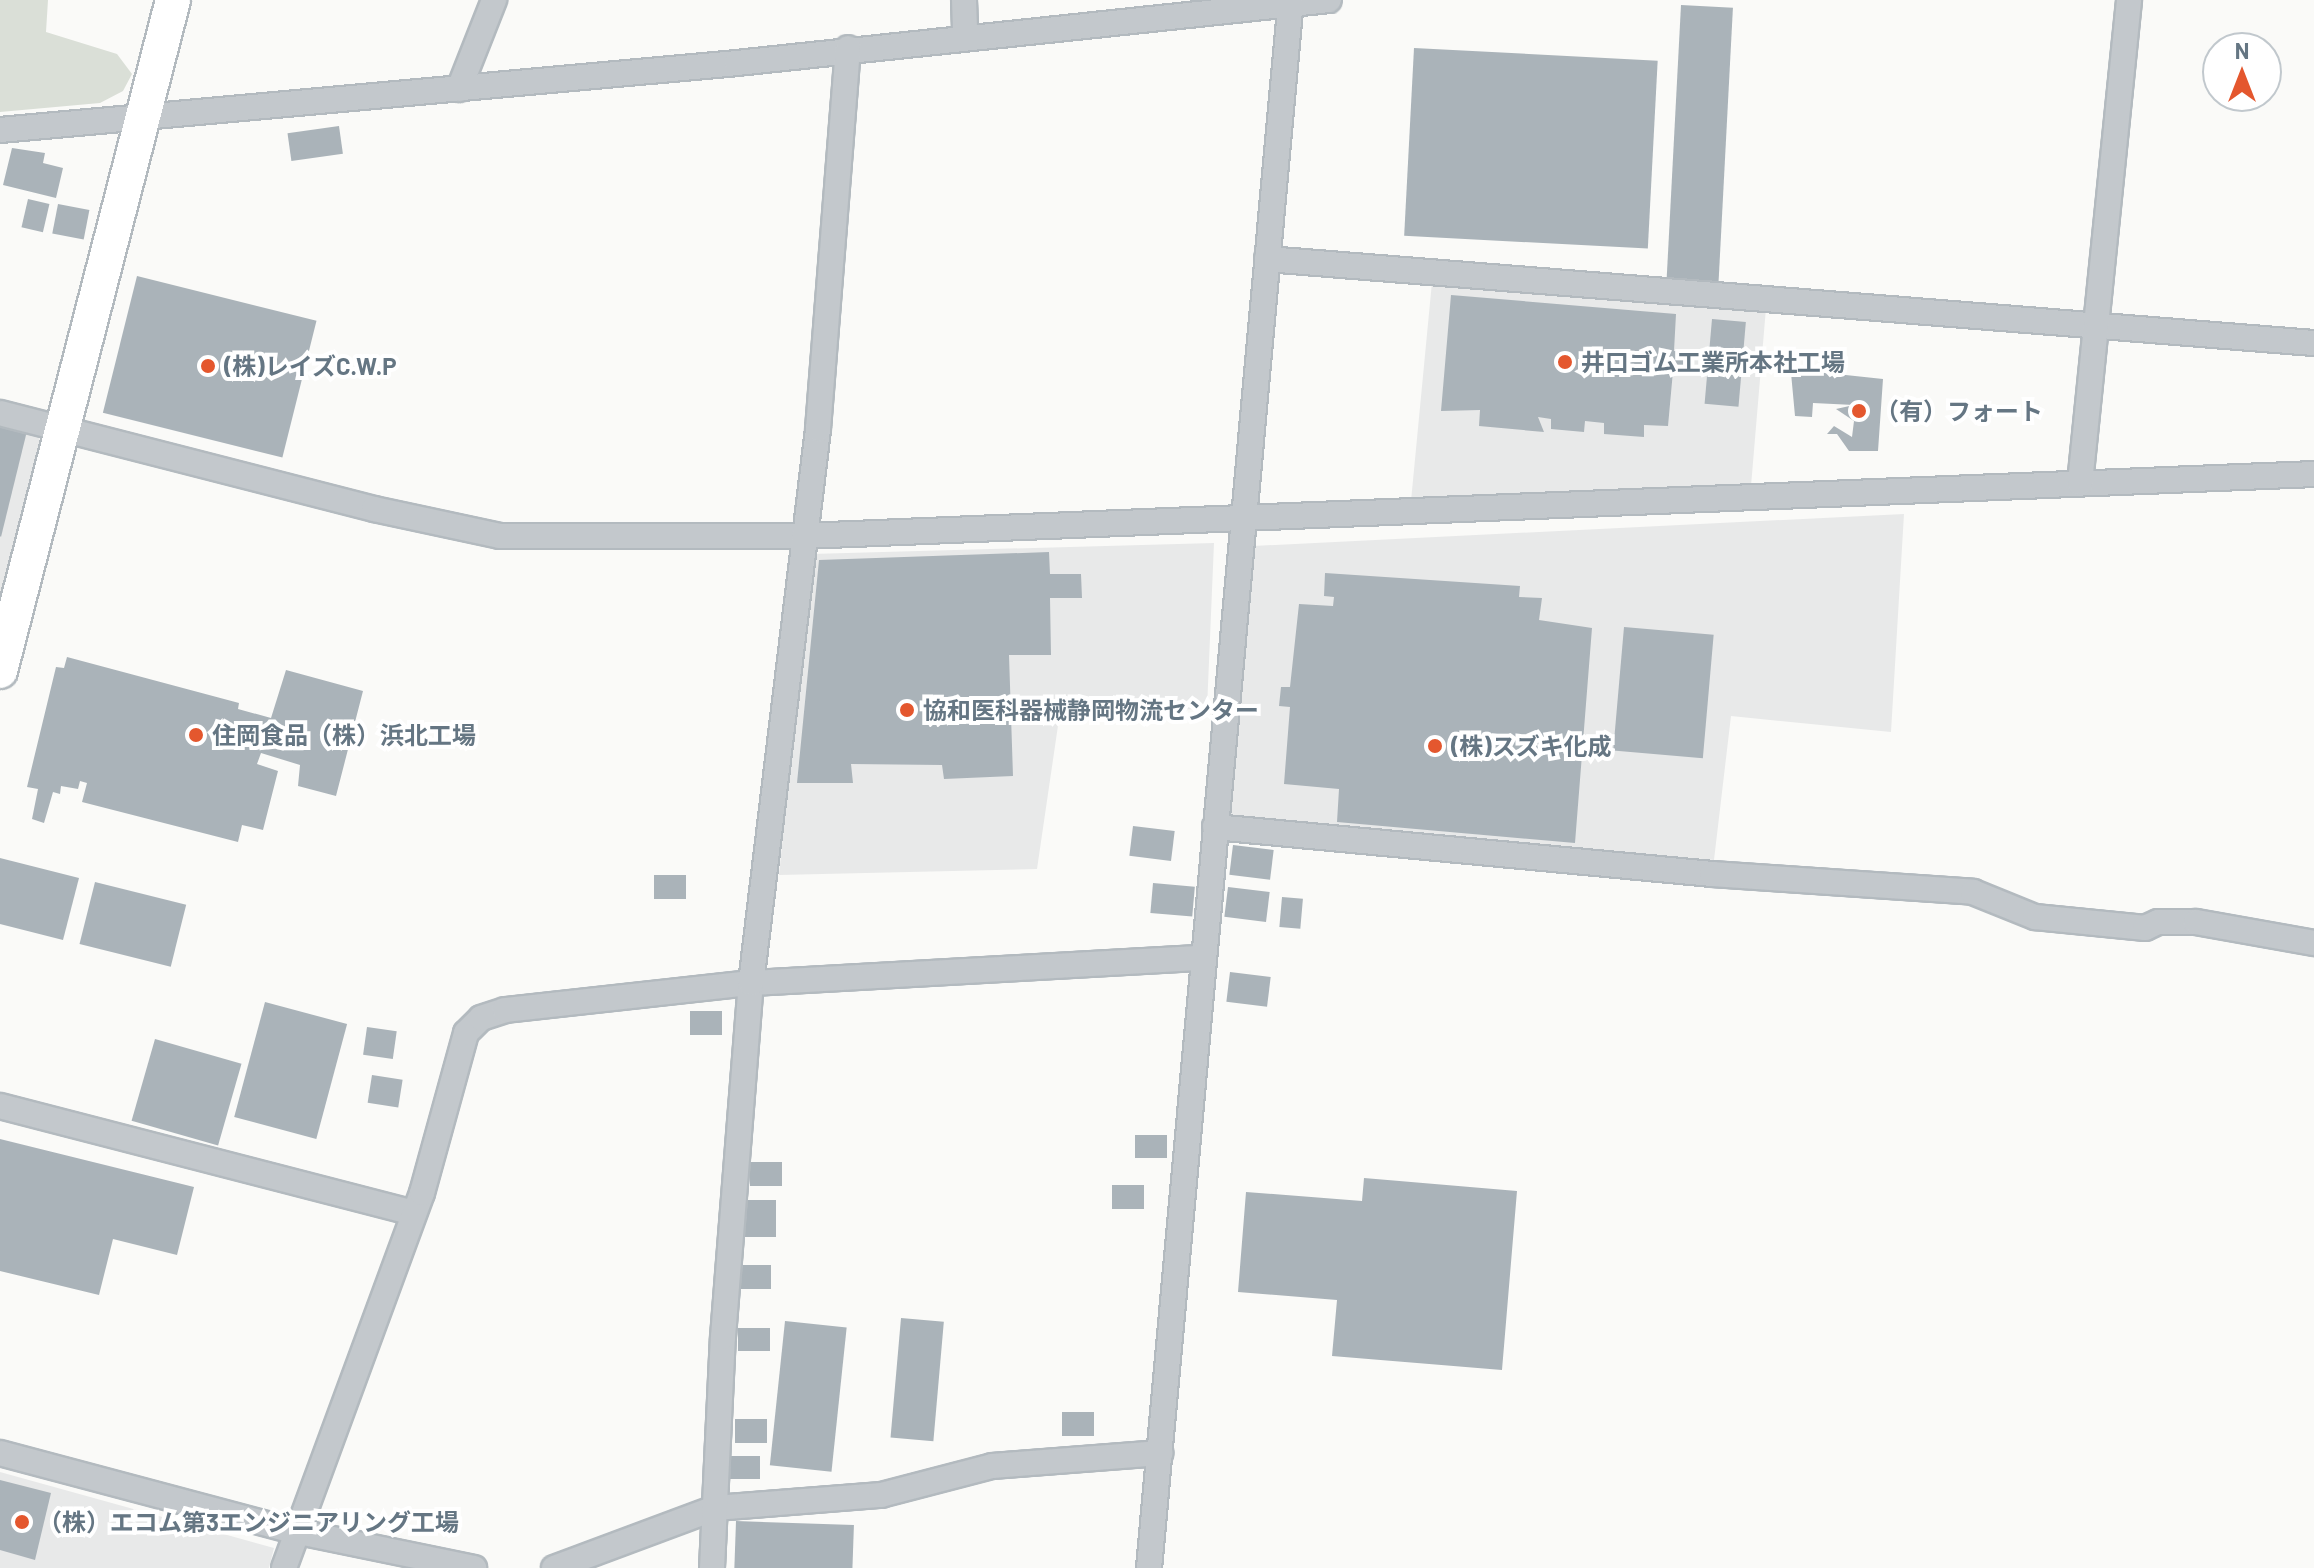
<!DOCTYPE html>
<meta charset="utf-8">
<style>
body{margin:0}
#map{position:relative;width:2314px;height:1568px;overflow:hidden;background:#fafaf8;font-family:Barlow,"Noto Sans JP",sans-serif}
div>[style]{position:absolute}
[style*='--x']{left:calc(var(--x)*1px);top:calc(var(--y)*1px);width:calc(var(--w)*1px);rotate:calc(var(--a)*1deg)}
.built>*{inset:0;background:#e8e9e9}
.green>*{inset:0;background:#dadfd7}
.building>*{inset:0;background:#aab3b9;transform-origin:0 0}
.roads{filter:drop-shadow(2px 0 #b3babf) drop-shadow(-2px 0 #b3babf) drop-shadow(0 2px #b3babf) drop-shadow(0 -2px #b3babf)}
.street>*{height:24px;margin:-12px;padding:0 12px;transform-origin:12px;border-radius:12px;background:#c3c8cc}
.secondary>*{height:34px;margin:-17px;padding:0 17px;transform-origin:17px;border-radius:17px;background:#fff}
.dots>*{width:22px;height:22px;translate:-50% -50%;box-sizing:border-box;border:4px solid #fff;border-radius:50%}
span{translate:-50% -50%;white-space:nowrap;text-align:center;line-height:1.15;-webkit-text-stroke:8px #fff;paint-order:stroke}
.poi-label{font-size:24px;color:#657683;font-weight:700}
.left{translate:0 -50%;text-align:left}
.north{position:absolute;left:2202px;top:32px;width:80px;height:80px;box-sizing:border-box;background:#fff;border:2px solid #c1c8cd;border-radius:50%;rotate:0deg;font-size:22px;font-weight:700;line-height:32px;text-align:center;color:#657683}
.north::after{content:'';display:block;margin:auto;width:28px;height:36px;background:#e4572e;clip-path:polygon(50% 0,100% 100%,50% 72%,0 100%)}
</style>
<div id="map">
<div class="built">
<div style="clip-path:polygon(1432px 282px,1766px 308px,1751px 486px,1411px 501px)"></div>
<div style="clip-path:polygon(0 419px,33px 428px,42px 444px,0 595px)"></div>
<div style="clip-path:polygon(1904px 514px,1891px 732px,1731px 716px,1714px 860px,1230px 819px,1253px 546px)"></div>
<div style="clip-path:polygon(1214px 543px,1207px 709px,1060px 712px,1037px 869px,779px 875px,811px 554px)"></div>
<div style="clip-path:polygon(0 1472px,274px 1548px,269px 1568px,0 1568px)"></div>
</div>
<div class="green">
<div style="clip-path:polygon(0 0,48px 0,46px 32px,117px 54px,132px 74px,123px 91px,100px 103px,0 112px)"></div>
</div>
<div class="building">
<div style="left:1681px;top:5px;width:52px;height:276px;rotate:3deg"></div>
<div style="left:1414px;top:48px;width:244px;height:188px;rotate:3deg"></div>
<div style="left:339px;top:126px;width:28px;height:52px;rotate:82deg"></div>
<div style="clip-path:polygon(12px 148px,45px 153px,43px 163px,63px 168px,56px 198px,3px 185px)"></div>
<div style="left:28px;top:199px;width:22px;height:29px;rotate:13deg"></div>
<div style="left:58px;top:204px;width:32px;height:30px;rotate:11deg"></div>
<div style="left:137px;top:276px;width:185px;height:141px;rotate:14deg"></div>
<div style="clip-path:polygon(1451px 295px,1676px 314px,1674px 351px,1685px 352px,1684px 371px,1673px 371px,1668px 426px,1644px 425px,1644px 437px,1604px 434px,1604px 423px,1585px 421px,1584px 432px,1551px 429px,1551px 419px,1538px 417px,1544px 432px,1479px 426px,1480px 410px,1441px 411px)"></div>
<div style="left:1712px;top:319px;width:34px;height:85px;rotate:5deg"></div>
<div style="clip-path:polygon(1799px 370px,1883px 379px,1878px 451px,1849px 451px,1837px 434px,1827px 434px,1834px 426px,1852px 437px,1854px 421px,1836px 409px,1854px 405px,1813px 403px,1812px 417px,1795px 416px,1791px 373px)"></div>
<div style="clip-path:polygon(0 425px,27px 431px,1px 537px,0 536px)"></div>
<div style="clip-path:polygon(1049px 552px,1050px 574px,1081px 574px,1082px 598px,1050px 598px,1051px 655px,1009px 655px,1013px 776px,944px 779px,942px 765px,851px 764px,853px 783px,797px 783px,819px 560px)"></div>
<div style="clip-path:polygon(1325px 573px,1520px 586px,1519px 597px,1542px 598px,1539px 620px,1592px 628px,1575px 843px,1337px 822px,1339px 789px,1284px 784px,1290px 707px,1279px 706px,1281px 687px,1290px 687px,1299px 604px,1333px 606px,1334px 597px,1324px 596px)"></div>
<div style="left:1624px;top:627px;width:90px;height:124px;rotate:5deg"></div>
<div style="clip-path:polygon(67px 657px,239px 703px,238px 709px,271px 718px,286px 670px,363px 691px,336px 796px,298px 786px,300px 765px,261px 753px,257px 764px,278px 771px,263px 830px,242px 825px,238px 842px,82px 802px,87px 783px,80px 781px,78px 789px,61px 786px,60px 794px,53px 792px,44px 823px,32px 819px,38px 789px,27px 787px,56px 667px,64px 668px)"></div>
<div style="left:1133px;top:826px;width:42px;height:30px;rotate:7deg"></div>
<div style="left:1233px;top:845px;width:41px;height:30px;rotate:7deg"></div>
<div style="clip-path:polygon(0 858px,79px 878px,63px 940px,0 924px)"></div>
<div style="left:654px;top:875px;width:32px;height:24px"></div>
<div style="left:95px;top:882px;width:94px;height:64px;rotate:14deg"></div>
<div style="left:1153px;top:883px;width:42px;height:30px;rotate:5deg"></div>
<div style="left:1228px;top:887px;width:42px;height:30px;rotate:7deg"></div>
<div style="left:1282px;top:897px;width:21px;height:30px;rotate:5deg"></div>
<div style="left:1230px;top:972px;width:41px;height:30px;rotate:7deg"></div>
<div style="left:265px;top:1002px;width:85px;height:119px;rotate:15deg"></div>
<div style="left:690px;top:1011px;width:32px;height:24px"></div>
<div style="left:367px;top:1027px;width:30px;height:28px;rotate:8deg"></div>
<div style="left:155px;top:1039px;width:90px;height:85px;rotate:16deg"></div>
<div style="left:372px;top:1075px;width:31px;height:28px;rotate:9deg"></div>
<div style="left:1135px;top:1135px;width:32px;height:23px"></div>
<div style="clip-path:polygon(0 1139px,194px 1187px,177px 1255px,113px 1239px,99px 1295px,0 1271px)"></div>
<div style="left:750px;top:1162px;width:32px;height:24px"></div>
<div style="clip-path:polygon(1364px 1178px,1517px 1191px,1502px 1370px,1332px 1356px,1337px 1300px,1238px 1292px,1246px 1192px,1362px 1201px)"></div>
<div style="left:1112px;top:1185px;width:32px;height:24px"></div>
<div style="left:743px;top:1200px;width:33px;height:37px"></div>
<div style="left:739px;top:1265px;width:32px;height:24px"></div>
<div style="left:901px;top:1318px;width:43px;height:120px;rotate:5deg"></div>
<div style="left:785px;top:1321px;width:62px;height:145px;rotate:6deg"></div>
<div style="left:738px;top:1328px;width:32px;height:23px"></div>
<div style="left:1062px;top:1412px;width:32px;height:24px"></div>
<div style="left:735px;top:1419px;width:32px;height:24px"></div>
<div style="left:727px;top:1456px;width:33px;height:23px"></div>
<div style="clip-path:polygon(0 1480px,51px 1493px,35px 1560px,0 1550px)"></div>
<div style="left:736px;top:1521px;width:118px;height:47px;rotate:2deg"></div>
</div>
<div class="roads">
<div class="street">
<div style="--x:964;--y:0;--w:36;--a:88"></div>
<div style="--x:459;--y:89;--w:96;--a:-68.5"></div>
<div style="--x:0;--y:130;--w:740;--a:-5.19"></div>
<div style="--x:737;--y:63;--w:595;--a:-6.07"></div>
<div style="--x:1267;--y:259;--w:1050;--a:4.59"></div>
<div style="--x:0;--y:413;--w:386;--a:14.4"></div>
<div style="--x:374;--y:509;--w:129;--a:12.1"></div>
<div style="--x:500;--y:536;--w:304;--a:0"></div>
<div style="--x:804;--y:536;--w:1511;--a:-2.35"></div>
<div style="--x:2080;--y:483;--w:485;--a:-84.2"></div>
<div style="--x:1215;--y:827;--w:499;--a:5.4"></div>
<div style="--x:1712;--y:874;--w:262;--a:3.9"></div>
<div style="--x:1973;--y:892;--w:67;--a:22"></div>
<div style="--x:2035;--y:917;--w:111;--a:5.7"></div>
<div style="--x:2145;--y:928;--w:14;--a:-25"></div>
<div style="--x:2158;--y:922;--w:38;--a:0"></div>
<div style="--x:2196;--y:922;--w:120;--a:10.1"></div>
<div style="--x:0;--y:1106;--w:427;--a:14.5"></div>
<div style="--x:0;--y:1453;--w:304;--a:14.9"></div>
<div style="--x:294;--y:1531;--w:184;--a:11.6"></div>
<div style="--x:284;--y:1568;--w:400;--a:-69.8"></div>
<div style="--x:422;--y:1193;--w:166;--a:-74.6"></div>
<div style="--x:466;--y:1033;--w:21;--a:-45"></div>
<div style="--x:481;--y:1018;--w:25;--a:-18"></div>
<div style="--x:505;--y:1010;--w:247;--a:-6.3"></div>
<div style="--x:751;--y:983;--w:453;--a:-3.2"></div>
<div style="--x:554;--y:1568;--w:172;--a:-20.4"></div>
<div style="--x:715;--y:1508;--w:167;--a:-4.5"></div>
<div style="--x:881;--y:1495;--w:115;--a:-14.6"></div>
<div style="--x:992;--y:1466;--w:169;--a:-4.4"></div>
<div style="--x:712;--y:1568;--w:231;--a:-87.3"></div>
<div style="--x:723;--y:1337;--w:355;--a:-85.5"></div>
<div style="--x:751;--y:983;--w:558;--a:-83.1"></div>
<div style="--x:818;--y:429;--w:382;--a:-85.5"></div>
<div style="--x:1149;--y:1568;--w:1574;--a:-84.83"></div>
</div>
<div class="secondary">
<div style="--x:0;--y:671;--w:693;--a:-75.54"></div>
</div>
</div>
<div class="dots">
<div style="left:1565px;top:362px;background:#e4572e"></div>
<div style="left:208px;top:366px;background:#e4572e"></div>
<div style="left:1859px;top:411px;background:#e4572e"></div>
<div style="left:907px;top:710px;background:#e4572e"></div>
<div style="left:196px;top:735px;background:#e4572e"></div>
<div style="left:1435px;top:746px;background:#e4572e"></div>
<div style="left:22px;top:1522px;background:#e4572e"></div>
</div>
<div class="poi-label">
<span class="left" style="left:1581px;top:362px">井口ゴム工業所本社工場</span>
<span class="left" style="left:224px;top:366px">(株)レイズC.W.P</span>
<span class="left" style="left:1875px;top:411px">（有）フォート</span>
<span class="left" style="left:923px;top:710px">協和医科器械静岡物流センター</span>
<span class="left" style="left:212px;top:735px">住岡食品（株）浜北工場</span>
<span class="left" style="left:1451px;top:746px">(株)スズキ化成</span>
<span class="left" style="left:38px;top:1522px">（株）エコム第3エンジニアリング工場</span>
</div>
<div class="north">N</div>
</div>
